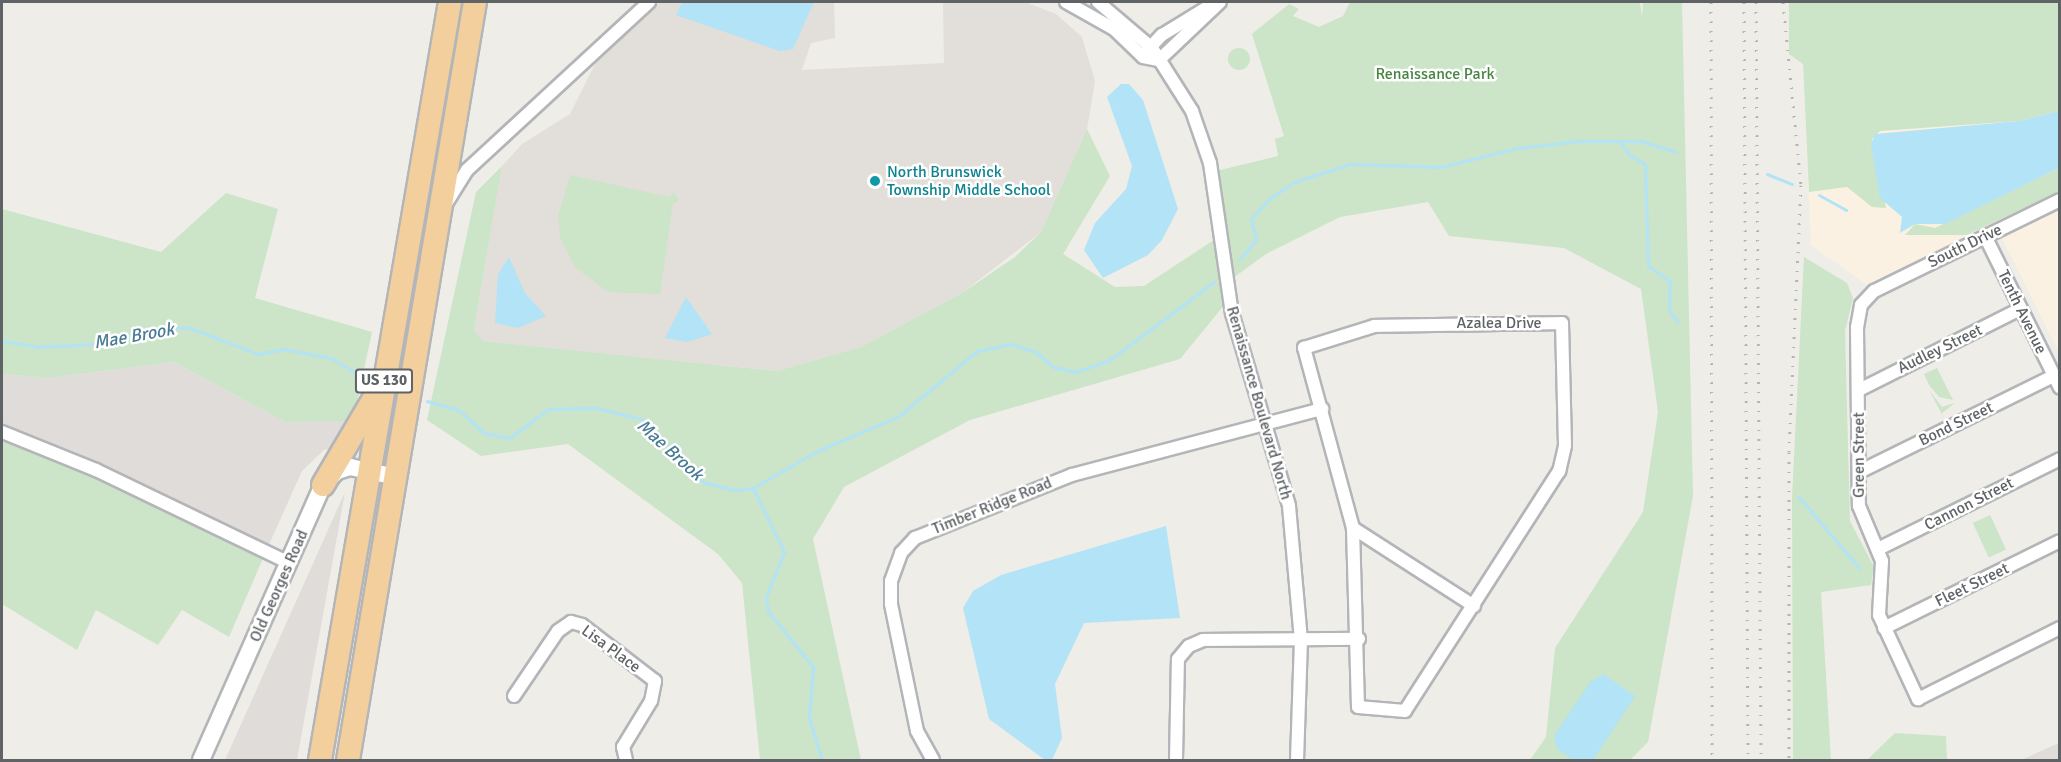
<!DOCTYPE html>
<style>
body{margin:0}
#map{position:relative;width:2061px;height:762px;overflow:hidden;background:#efede8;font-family:Signika,sans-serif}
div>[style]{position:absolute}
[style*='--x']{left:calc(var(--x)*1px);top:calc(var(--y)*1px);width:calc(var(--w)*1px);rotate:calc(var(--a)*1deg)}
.commercial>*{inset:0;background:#fbf1e2}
.industrial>*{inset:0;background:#dfdcda}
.education>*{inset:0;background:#e2ded9}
.green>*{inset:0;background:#cce4c8;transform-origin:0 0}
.round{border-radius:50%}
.water>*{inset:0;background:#b2e3f6}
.stream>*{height:3px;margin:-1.5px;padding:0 1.5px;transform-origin:1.5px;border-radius:1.5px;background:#b2e3f6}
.roads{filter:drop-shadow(2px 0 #b3b5b8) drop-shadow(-2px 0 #b3b5b8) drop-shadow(0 2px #b3b5b8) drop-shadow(0 -2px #b3b5b8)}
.street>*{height:12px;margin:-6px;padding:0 6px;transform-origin:6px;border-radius:6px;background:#fff}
.secondary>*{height:16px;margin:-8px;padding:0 8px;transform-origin:8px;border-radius:8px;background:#fff}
.highway>*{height:22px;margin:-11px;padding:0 11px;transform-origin:11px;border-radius:11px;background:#f2cf9d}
.rail>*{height:3px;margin-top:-1.5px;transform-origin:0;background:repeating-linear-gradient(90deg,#b3b4b4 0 1.5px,transparent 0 9.5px)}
.dots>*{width:16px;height:16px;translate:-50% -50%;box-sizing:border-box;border:3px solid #fff;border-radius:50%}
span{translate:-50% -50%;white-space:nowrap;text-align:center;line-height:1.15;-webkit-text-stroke:5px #fff;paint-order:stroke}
.shield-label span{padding:2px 4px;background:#fff;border:2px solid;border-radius:4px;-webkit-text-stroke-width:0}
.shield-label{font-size:15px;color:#5f6366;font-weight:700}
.park-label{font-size:16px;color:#488441}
.culture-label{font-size:16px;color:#0d838f}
.left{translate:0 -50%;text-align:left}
.street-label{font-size:16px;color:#5f6366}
.water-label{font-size:18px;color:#487b96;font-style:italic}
.frame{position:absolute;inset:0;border:3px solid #5f6366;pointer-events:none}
</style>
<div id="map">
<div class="commercial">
<div style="clip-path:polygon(1803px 64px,2059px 72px,2059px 352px,1994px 222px,1867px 285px,1811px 245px)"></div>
</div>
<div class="industrial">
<div style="clip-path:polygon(174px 362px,285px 422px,357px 420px,353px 446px,324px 450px,302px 471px,267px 549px,26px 447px,2px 422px,2px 374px,48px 378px)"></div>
<div style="clip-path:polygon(345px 492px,297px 760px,225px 760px)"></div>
<div style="clip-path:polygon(2059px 743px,2059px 760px,2021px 760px)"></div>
</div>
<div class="education">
<div style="clip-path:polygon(660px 2px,834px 2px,835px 38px,811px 43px,802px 70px,944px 63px,943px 2px,1025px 2px,1056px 14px,1082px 37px,1095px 81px,1087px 129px,1041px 232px,962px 293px,861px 347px,777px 371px,483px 341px,474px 330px,502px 166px,522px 144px,570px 114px,595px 64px)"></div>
</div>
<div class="green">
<div style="clip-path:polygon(1350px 2px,1640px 2px,1642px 18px,1643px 2px,1682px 2px,1693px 496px,1648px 742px,1630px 760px,1530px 760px,1546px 737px,1555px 648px,1643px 512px,1658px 412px,1641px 289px,1564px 248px,1449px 236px,1428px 202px,1340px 217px,1266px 254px,1225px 284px,1230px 298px,1180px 359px,970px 420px,844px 487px,813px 539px,861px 760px,760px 760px,742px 583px,718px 554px,568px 444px,481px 456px,427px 420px,476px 192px,502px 166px,474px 330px,483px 341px,777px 371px,861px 347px,962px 293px,1015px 257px,1041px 232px,1087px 129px,1110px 176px,1063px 254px,1115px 287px,1144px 286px,1223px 234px,1212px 172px,1278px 156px,1275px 139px,1284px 136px,1252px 34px,1289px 4px,1299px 9px,1293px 16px,1319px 27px,1343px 16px)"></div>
<div style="clip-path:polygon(1789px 2px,2059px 2px,2059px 111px,2019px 121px,1880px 131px,1872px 139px,1886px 208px,1872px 207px,1847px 187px,1809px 192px,1803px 64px,1789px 54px)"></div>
<div class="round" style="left:1228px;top:48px;width:22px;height:22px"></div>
<div style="clip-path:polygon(2059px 168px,2059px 191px,1967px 235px,1905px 235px,1915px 224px,1935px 228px)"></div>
<div style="clip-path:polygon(570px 175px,669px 197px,674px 192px,679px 201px,673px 203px,660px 294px,608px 292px,575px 267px,560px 237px,558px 216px)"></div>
<div style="clip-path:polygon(226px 193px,278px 209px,255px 298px,372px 332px,353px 421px,285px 422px,174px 362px,48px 378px,2px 374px,2px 209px,161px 252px)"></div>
<div style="clip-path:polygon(1804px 257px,1847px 283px,1853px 298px,1845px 331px,1850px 521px,1874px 567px,1871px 585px,1821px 592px,1831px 760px,1793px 760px,1792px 498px)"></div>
<div style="clip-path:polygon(1937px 368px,1953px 400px,1939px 397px,1929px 385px,1924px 374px)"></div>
<div style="clip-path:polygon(1929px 390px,1942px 407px,1955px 403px,1942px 413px,1945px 420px)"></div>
<div style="clip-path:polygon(2px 422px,27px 448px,267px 549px,229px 637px,182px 610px,158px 645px,96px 610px,77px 650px,2px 604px)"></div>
<div style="left:1990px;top:515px;width:38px;height:19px;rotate:65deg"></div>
<div style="clip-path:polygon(1895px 733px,1946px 736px,1947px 760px,1867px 760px)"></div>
</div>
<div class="water">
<div style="clip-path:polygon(682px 2px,814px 2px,793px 49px,780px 51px,676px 15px)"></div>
<div style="clip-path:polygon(1121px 84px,1129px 84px,1143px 100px,1178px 209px,1162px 240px,1148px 255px,1103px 278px,1084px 250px,1095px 223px,1126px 189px,1132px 166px,1107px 97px)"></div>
<div style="clip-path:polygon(2059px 111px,2059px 168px,1945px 224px,1915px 224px,1900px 233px,1902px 217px,1880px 198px,1871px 144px,1875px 134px,2019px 121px)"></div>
<div style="clip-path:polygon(509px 257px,525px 293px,546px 316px,518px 328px,495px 323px,498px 274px)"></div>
<div style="clip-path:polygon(686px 297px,712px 334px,687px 342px,665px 338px)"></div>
<div style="clip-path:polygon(1166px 526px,1180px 618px,1084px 623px,1055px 684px,1062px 738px,1052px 760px,1045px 760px,989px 719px,963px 608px,973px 591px,1001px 575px)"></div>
<div style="clip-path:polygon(1603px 674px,1635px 696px,1593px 760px,1574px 760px,1557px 749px,1554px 736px,1591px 681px)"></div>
</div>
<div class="stream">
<div style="--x:1620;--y:141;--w:17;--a:57"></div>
<div style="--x:1629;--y:155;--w:18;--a:29"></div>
<div style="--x:1645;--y:164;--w:102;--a:88.3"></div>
<div style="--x:1648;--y:266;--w:27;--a:34"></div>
<div style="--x:1670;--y:281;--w:29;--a:92"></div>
<div style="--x:1669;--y:310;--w:14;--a:54"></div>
<div style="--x:1767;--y:174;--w:27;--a:22"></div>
<div style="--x:1819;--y:195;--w:31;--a:29"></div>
<div style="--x:1240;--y:259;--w:25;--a:-50"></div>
<div style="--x:1256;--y:240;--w:22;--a:-103"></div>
<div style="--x:1251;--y:219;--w:27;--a:-48"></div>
<div style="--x:1269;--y:199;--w:30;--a:-34"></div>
<div style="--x:1294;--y:182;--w:59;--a:-17.8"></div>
<div style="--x:1350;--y:164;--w:91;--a:1.9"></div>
<div style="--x:1441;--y:167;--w:78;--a:-14"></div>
<div style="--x:1517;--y:148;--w:62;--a:-6.4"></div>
<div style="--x:1579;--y:141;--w:62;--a:0"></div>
<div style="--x:1641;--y:141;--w:37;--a:17"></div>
<div style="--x:2;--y:341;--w:36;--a:9"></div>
<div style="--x:38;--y:347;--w:56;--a:-3.1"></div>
<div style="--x:94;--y:344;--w:76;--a:-12.9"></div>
<div style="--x:168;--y:327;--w:22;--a:3"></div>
<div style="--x:190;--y:328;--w:73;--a:20.9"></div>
<div style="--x:258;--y:354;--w:25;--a:-11"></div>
<div style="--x:283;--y:349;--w:49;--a:10.6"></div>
<div style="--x:331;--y:358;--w:39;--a:31"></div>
<div style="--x:427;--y:401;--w:33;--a:16"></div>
<div style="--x:459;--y:410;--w:34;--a:43"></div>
<div style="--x:484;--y:433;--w:26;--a:11"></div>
<div style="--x:510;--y:438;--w:48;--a:-37.3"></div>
<div style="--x:548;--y:409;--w:48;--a:-1.2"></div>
<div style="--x:596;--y:408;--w:46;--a:13.7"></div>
<div style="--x:641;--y:419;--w:88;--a:45.5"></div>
<div style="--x:703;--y:482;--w:34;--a:14"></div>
<div style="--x:736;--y:490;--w:17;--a:-7"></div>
<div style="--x:753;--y:488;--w:74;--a:-30"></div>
<div style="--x:817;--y:451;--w:89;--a:-23.1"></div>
<div style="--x:899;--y:416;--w:102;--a:-39.8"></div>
<div style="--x:977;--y:351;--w:34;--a:-12"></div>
<div style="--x:1010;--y:344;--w:27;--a:17"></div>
<div style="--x:1036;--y:352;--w:23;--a:41"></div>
<div style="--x:1053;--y:367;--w:24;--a:12"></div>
<div style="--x:1076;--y:372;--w:37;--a:-20"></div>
<div style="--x:1111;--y:359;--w:129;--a:-36.8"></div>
<div style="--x:753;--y:488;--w:71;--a:64.2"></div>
<div style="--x:784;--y:552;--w:48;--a:111.8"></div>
<div style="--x:766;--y:597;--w:14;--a:82"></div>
<div style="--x:768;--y:611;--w:72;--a:51.2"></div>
<div style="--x:813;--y:667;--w:51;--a:94.5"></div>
<div style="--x:809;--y:718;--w:44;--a:72.8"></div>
<div style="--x:1799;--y:497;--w:93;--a:49.8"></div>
</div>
<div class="roads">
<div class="street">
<div style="--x:1066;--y:2;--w:55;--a:29.4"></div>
<div style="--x:1114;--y:29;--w:40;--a:44"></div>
<div style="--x:1143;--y:57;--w:16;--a:11"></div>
<div style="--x:1098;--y:2;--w:71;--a:40.4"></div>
<div style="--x:1152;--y:48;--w:75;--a:57.6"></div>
<div style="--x:1192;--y:111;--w:55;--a:70.9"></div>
<div style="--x:1210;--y:163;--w:152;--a:81.7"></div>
<div style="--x:1232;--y:313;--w:201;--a:73.5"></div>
<div style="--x:1289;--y:506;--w:135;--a:84.9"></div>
<div style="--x:1301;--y:640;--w:120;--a:91.9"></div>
<div style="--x:1145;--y:53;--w:25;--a:-47"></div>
<div style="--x:1162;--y:35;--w:63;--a:-31.4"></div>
<div style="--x:1159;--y:60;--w:84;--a:-43.6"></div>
<div style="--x:2060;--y:200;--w:207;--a:153.9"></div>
<div style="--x:1874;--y:291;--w:19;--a:133"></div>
<div style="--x:1861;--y:305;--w:22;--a:100"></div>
<div style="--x:1857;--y:327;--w:179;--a:89.4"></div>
<div style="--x:1859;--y:506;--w:60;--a:67.3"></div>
<div style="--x:1882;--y:561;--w:54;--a:93.2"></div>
<div style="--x:1879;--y:615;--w:93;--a:65.1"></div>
<div style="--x:1918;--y:699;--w:159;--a:-26.6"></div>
<div style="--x:447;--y:202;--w:38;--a:-58"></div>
<div style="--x:467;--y:170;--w:248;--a:-42.7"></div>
<div style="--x:1985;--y:236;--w:169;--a:63.7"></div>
<div style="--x:1562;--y:323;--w:123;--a:88.6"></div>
<div style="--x:1565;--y:446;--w:26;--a:103"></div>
<div style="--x:1559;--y:471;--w:285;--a:122.7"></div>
<div style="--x:1405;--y:711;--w:47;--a:-175.1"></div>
<div style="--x:1358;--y:707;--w:179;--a:-91.6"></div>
<div style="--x:1353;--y:528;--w:187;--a:-105.2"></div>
<div style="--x:1304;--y:348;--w:73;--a:-17.4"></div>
<div style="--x:1374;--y:326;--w:188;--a:-0.9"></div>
<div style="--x:1859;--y:390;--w:180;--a:-26.7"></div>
<div style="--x:2;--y:432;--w:101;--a:22"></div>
<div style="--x:96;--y:470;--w:214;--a:25.7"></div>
<div style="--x:1859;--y:472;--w:216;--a:-26.3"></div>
<div style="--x:1353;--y:528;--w:144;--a:32.8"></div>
<div style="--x:1878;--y:549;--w:203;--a:-26.3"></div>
<div style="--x:1884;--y:628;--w:196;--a:-26.3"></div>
<div style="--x:514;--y:696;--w:78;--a:-55.9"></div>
<div style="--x:558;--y:631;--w:16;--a:-35"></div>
<div style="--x:571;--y:622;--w:11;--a:15"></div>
<div style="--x:582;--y:625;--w:92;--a:37.5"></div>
<div style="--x:655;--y:681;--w:20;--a:101"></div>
<div style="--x:651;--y:701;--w:54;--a:121.3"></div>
<div style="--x:623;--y:747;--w:13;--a:77"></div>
<div style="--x:933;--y:760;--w:33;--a:-119"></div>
<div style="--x:917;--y:731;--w:130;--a:-101.6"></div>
<div style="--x:891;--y:604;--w:23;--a:-90"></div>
<div style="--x:891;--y:581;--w:30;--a:-70"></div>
<div style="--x:901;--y:553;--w:21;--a:-47"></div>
<div style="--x:915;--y:538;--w:169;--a:-21.9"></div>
<div style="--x:1072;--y:475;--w:259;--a:-14.8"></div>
<div style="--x:1176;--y:760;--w:101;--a:-88.9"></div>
<div style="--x:1178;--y:659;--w:17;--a:-50"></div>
<div style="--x:1189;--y:646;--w:15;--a:-23"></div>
<div style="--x:1203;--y:640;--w:156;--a:-0.4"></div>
</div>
<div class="secondary">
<div style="--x:201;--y:760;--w:301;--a:-66.1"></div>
<div style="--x:323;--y:485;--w:20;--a:-45"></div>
<div style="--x:337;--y:471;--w:14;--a:-17"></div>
<div style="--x:350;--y:467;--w:47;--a:12.3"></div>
</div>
<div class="highway">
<div style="--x:323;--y:485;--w:104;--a:-59.5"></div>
<div style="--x:320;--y:760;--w:769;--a:-80.27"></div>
<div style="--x:348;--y:760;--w:769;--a:-80.49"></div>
</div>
</div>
<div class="rail">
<div style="--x:1711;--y:2;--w:758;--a:89.92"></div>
<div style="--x:1744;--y:2;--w:758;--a:89.7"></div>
<div style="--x:1756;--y:2;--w:758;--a:89.62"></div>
<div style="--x:1783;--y:2;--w:184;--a:84.4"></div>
<div style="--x:1801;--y:185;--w:267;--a:92.6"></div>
<div style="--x:1789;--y:452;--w:308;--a:90"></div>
</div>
<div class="dots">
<div style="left:875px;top:181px;background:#0f9aa8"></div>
</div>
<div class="shield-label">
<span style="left:384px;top:381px">US 130</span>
</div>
<div class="park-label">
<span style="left:1435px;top:74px">Renaissance Park</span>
</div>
<div class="culture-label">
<span class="left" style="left:887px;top:181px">North Brunswick<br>Township Middle School</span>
</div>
<div class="street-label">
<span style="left:1965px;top:246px;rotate:-26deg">South Drive</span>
<span style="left:2022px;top:312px;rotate:64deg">Tenth Avenue</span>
<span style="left:1499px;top:323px">Azalea Drive</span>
<span style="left:1940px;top:349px;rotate:-26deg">Audley Street</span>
<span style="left:1259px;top:403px;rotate:74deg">Renaissance Boulevard North</span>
<span style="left:1956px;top:424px;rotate:-26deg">Bond Street</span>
<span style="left:1859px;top:455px;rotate:-90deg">Green Street</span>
<span style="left:1969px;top:504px;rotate:-27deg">Cannon Street</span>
<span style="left:992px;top:506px;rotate:-22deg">Timber Ridge Road</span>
<span style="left:1972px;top:585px;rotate:-26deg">Fleet Street</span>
<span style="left:279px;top:586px;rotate:-66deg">Old Georges Road</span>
<span style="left:611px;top:649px;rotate:36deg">Lisa Place</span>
</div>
<div class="water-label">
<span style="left:134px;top:336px;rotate:-10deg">Mae Brook</span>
<span style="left:670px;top:450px;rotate:42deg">Mae Brook</span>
</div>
<div class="frame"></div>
</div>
